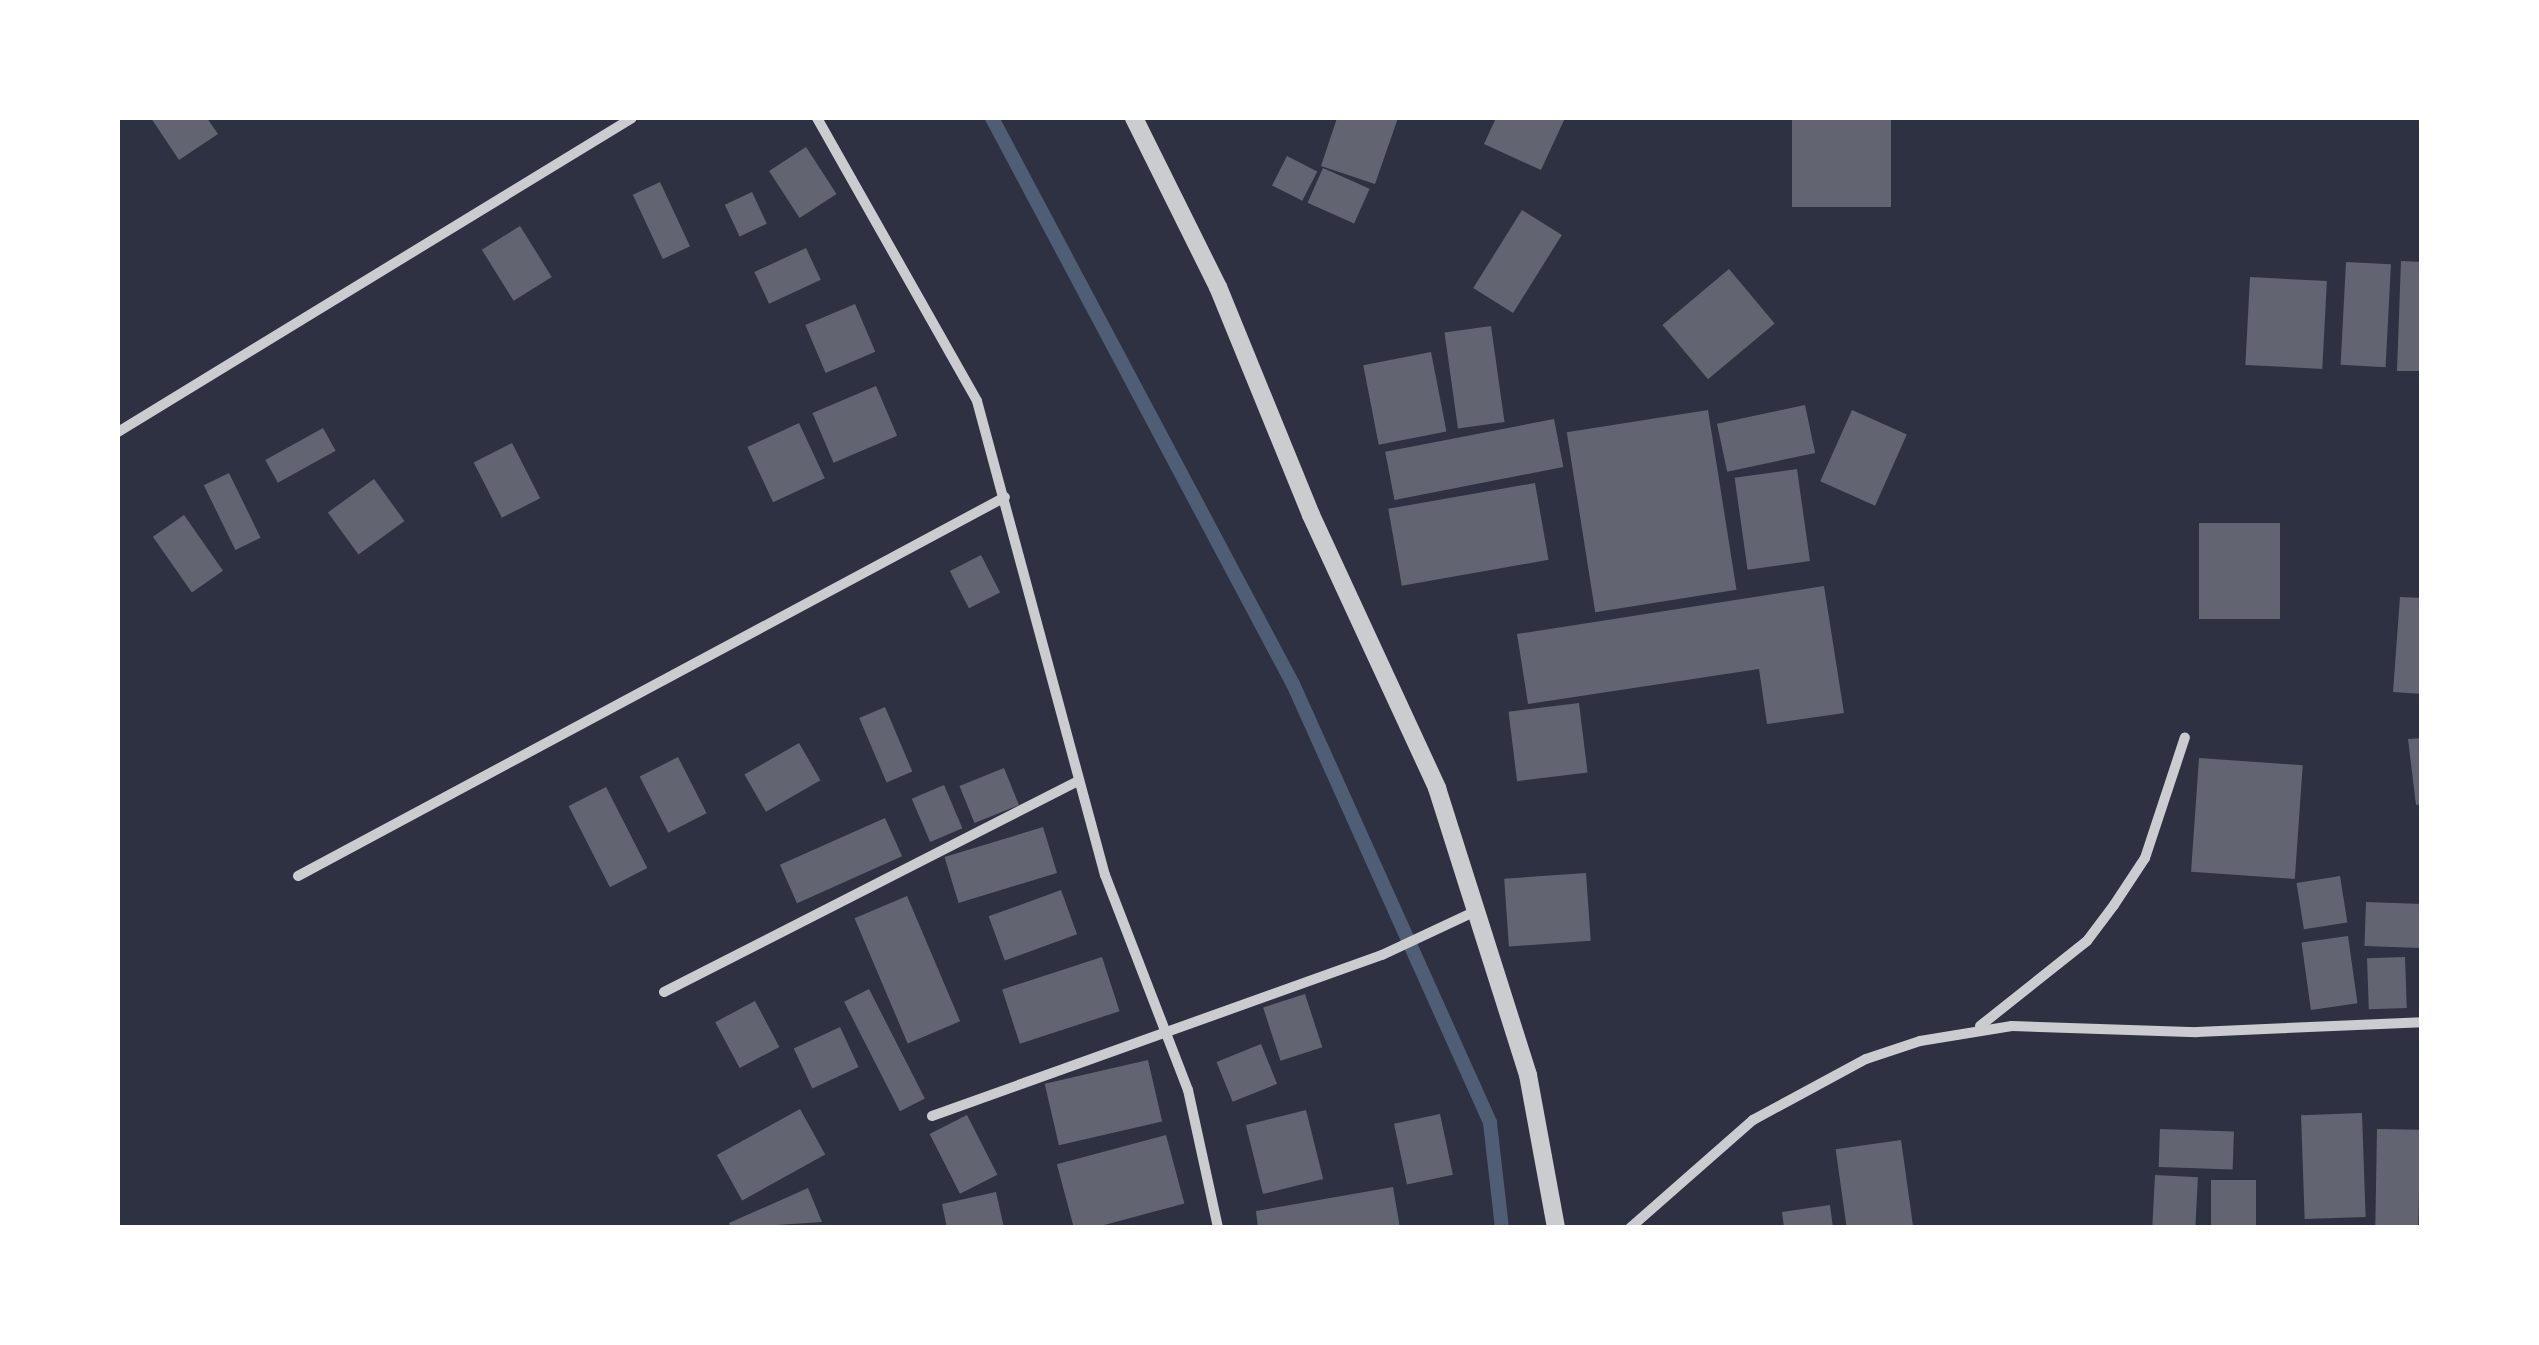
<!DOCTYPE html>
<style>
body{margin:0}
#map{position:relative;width:2539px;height:1345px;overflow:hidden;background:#2d3142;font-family:"PT Sans Narrow",sans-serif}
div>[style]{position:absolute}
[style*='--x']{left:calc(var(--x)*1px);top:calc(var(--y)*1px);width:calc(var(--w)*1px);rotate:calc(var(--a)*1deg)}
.stream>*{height:14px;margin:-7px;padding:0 7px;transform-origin:7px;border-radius:7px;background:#4f5d75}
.building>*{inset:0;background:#626471;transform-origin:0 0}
.minor>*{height:10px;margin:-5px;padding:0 5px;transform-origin:5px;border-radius:5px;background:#caccd0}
.tertiary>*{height:18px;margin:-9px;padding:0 9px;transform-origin:9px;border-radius:9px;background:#caccd0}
span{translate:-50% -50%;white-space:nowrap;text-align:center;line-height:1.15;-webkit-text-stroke:8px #fff;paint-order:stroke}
.frame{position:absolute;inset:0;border:120px solid #fff;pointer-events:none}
</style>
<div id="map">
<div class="stream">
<div style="--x:992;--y:118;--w:641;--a:62"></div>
<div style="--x:1293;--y:684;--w:481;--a:65.8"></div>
<div style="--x:1490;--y:1123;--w:106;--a:83.5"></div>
</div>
<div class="building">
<div style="clip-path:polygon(151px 118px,207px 118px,218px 134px,179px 160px)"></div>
<div style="clip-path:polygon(1337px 118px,1398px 118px,1375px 184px,1321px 166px)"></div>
<div style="clip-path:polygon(1496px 118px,1565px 118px,1541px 170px,1484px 144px)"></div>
<div style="left:1792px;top:118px;width:99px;height:89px"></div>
<div style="left:806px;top:147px;width:56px;height:44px;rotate:57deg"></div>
<div style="left:1287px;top:156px;width:34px;height:33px;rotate:27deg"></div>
<div style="left:1323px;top:168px;width:51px;height:38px;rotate:24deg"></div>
<div style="left:660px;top:182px;width:71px;height:30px;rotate:65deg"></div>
<div style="left:752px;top:192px;width:35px;height:30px;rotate:65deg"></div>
<div style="left:1522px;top:210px;width:47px;height:92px;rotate:32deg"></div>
<div style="left:520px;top:226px;width:60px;height:45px;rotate:58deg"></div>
<div style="left:806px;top:248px;width:35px;height:57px;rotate:65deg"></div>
<div style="clip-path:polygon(2401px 261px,2422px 262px,2422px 371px,2397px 371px)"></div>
<div style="left:2346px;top:262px;width:45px;height:103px;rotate:3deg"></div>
<div style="left:1729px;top:269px;width:71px;height:87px;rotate:50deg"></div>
<div style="left:2250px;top:277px;width:77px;height:88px;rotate:3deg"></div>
<div style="left:855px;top:304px;width:52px;height:54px;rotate:67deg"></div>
<div style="left:1491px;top:326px;width:97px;height:47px;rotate:82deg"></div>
<div style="left:1431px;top:352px;width:81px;height:69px;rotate:79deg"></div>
<div style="left:876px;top:386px;width:54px;height:69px;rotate:67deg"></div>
<div style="left:1805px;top:405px;width:49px;height:90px;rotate:78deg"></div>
<div style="left:1708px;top:410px;width:182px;height:143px;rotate:81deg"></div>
<div style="left:1852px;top:410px;width:60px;height:78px;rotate:24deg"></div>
<div style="left:1554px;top:419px;width:49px;height:172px;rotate:79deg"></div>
<div style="left:799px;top:423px;width:61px;height:57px;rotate:65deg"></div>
<div style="left:323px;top:428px;width:26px;height:66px;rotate:61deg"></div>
<div style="left:512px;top:443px;width:62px;height:43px;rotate:63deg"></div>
<div style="left:1797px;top:469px;width:93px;height:63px;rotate:82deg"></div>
<div style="left:229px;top:473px;width:72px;height:28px;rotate:64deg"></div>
<div style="left:374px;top:479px;width:52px;height:57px;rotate:54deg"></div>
<div style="left:1535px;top:483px;width:78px;height:149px;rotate:80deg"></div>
<div style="left:184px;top:515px;width:68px;height:38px;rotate:55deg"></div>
<div style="left:2199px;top:523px;width:81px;height:96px"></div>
<div style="left:981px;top:555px;width:42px;height:35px;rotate:63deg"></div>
<div style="clip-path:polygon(1824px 586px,1844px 713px,1767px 724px,1759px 669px,1528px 704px,1517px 634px)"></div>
<div style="clip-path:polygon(2400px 597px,2422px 598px,2422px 694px,2393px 692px)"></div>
<div style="left:1579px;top:703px;width:70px;height:71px;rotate:83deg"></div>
<div style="left:885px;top:707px;width:70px;height:28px;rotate:67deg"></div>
<div style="clip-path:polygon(2422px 738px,2422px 804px,2416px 805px,2408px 739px)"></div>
<div style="left:799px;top:743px;width:43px;height:63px;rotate:60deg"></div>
<div style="left:678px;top:757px;width:63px;height:43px;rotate:63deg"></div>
<div style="left:2199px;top:758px;width:104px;height:114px;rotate:4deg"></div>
<div style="left:1004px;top:768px;width:40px;height:48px;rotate:68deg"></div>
<div style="left:944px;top:785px;width:47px;height:35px;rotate:67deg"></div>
<div style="left:606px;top:787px;width:91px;height:42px;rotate:63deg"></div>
<div style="left:885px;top:818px;width:42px;height:115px;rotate:66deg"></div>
<div style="left:1043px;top:827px;width:48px;height:103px;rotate:73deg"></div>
<div style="left:1586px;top:873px;width:68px;height:82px;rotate:86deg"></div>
<div style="left:2340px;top:876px;width:47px;height:44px;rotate:81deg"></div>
<div style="left:1061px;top:890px;width:47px;height:77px;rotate:70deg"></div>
<div style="left:907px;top:896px;width:136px;height:57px;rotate:67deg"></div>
<div style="left:2366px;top:902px;width:56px;height:44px;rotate:2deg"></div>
<div style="left:2348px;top:936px;width:68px;height:47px;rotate:82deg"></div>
<div style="left:1102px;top:957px;width:57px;height:105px;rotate:72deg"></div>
<div style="left:2405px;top:957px;width:51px;height:38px;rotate:88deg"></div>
<div style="left:869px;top:989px;width:123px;height:28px;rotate:63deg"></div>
<div style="left:1305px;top:994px;width:56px;height:44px;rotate:72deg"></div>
<div style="left:755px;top:1001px;width:52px;height:45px;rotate:62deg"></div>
<div style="left:840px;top:1027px;width:44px;height:51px;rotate:65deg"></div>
<div style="left:1261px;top:1044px;width:43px;height:48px;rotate:68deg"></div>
<div style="left:1148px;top:1060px;width:63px;height:106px;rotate:77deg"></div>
<div style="left:800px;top:1109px;width:52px;height:95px;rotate:61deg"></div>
<div style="left:1306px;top:1110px;width:71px;height:62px;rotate:76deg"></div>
<div style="left:2362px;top:1113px;width:104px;height:61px;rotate:88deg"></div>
<div style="left:1440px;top:1114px;width:62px;height:47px;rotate:78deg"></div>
<div style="left:967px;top:1115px;width:67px;height:42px;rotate:63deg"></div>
<div style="left:2160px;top:1129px;width:74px;height:38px;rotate:2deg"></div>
<div style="left:2377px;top:1129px;width:43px;height:99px;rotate:1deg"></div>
<div style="left:1166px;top:1135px;width:71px;height:113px;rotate:75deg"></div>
<div style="left:1901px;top:1140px;width:89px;height:66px;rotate:82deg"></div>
<div style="left:2155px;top:1175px;width:43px;height:53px;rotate:3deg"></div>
<div style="left:2211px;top:1180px;width:45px;height:48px"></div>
<div style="clip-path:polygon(1393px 1187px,1400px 1228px,1258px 1228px,1256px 1211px)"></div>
<div style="clip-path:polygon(808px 1188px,822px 1222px,731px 1228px,729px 1223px)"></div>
<div style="clip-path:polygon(996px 1192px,1004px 1228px,947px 1228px,942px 1204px)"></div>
<div style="clip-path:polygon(1830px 1205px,1833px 1228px,1784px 1228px,1782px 1212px)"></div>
</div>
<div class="minor">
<div style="--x:817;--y:118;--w:325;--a:60.5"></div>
<div style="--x:977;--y:401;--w:491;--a:74.9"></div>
<div style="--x:1105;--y:875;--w:230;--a:68.9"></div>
<div style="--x:1188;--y:1090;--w:141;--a:77.7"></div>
<div style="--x:118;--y:432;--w:602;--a:-31.42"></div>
<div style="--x:298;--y:876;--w:802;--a:-28.19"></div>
<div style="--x:664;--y:992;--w:465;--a:-27"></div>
<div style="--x:1980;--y:1026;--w:137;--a:-38.5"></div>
<div style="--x:2087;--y:941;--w:45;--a:-53.1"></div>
<div style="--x:2114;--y:905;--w:56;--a:-56.6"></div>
<div style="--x:2145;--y:858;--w:127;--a:-71.7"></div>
<div style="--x:932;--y:1116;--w:478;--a:-19.7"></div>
<div style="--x:1382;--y:955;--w:106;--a:-25.1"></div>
<div style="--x:1630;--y:1228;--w:164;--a:-41.3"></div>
<div style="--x:1753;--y:1120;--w:128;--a:-28.4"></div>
<div style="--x:1866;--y:1059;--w:57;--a:-18.4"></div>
<div style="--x:1920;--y:1041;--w:93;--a:-9.3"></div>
<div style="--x:2012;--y:1026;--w:185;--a:1.9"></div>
<div style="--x:2197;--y:1032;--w:225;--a:-2.5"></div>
</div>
<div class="tertiary">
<div style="--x:1134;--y:118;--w:189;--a:63.6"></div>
<div style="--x:1218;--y:287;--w:246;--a:67.8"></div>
<div style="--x:1311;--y:515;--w:301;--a:65.2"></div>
<div style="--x:1437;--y:788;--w:301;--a:72.4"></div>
<div style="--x:1528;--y:1075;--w:156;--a:79.6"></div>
</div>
<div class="frame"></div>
</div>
